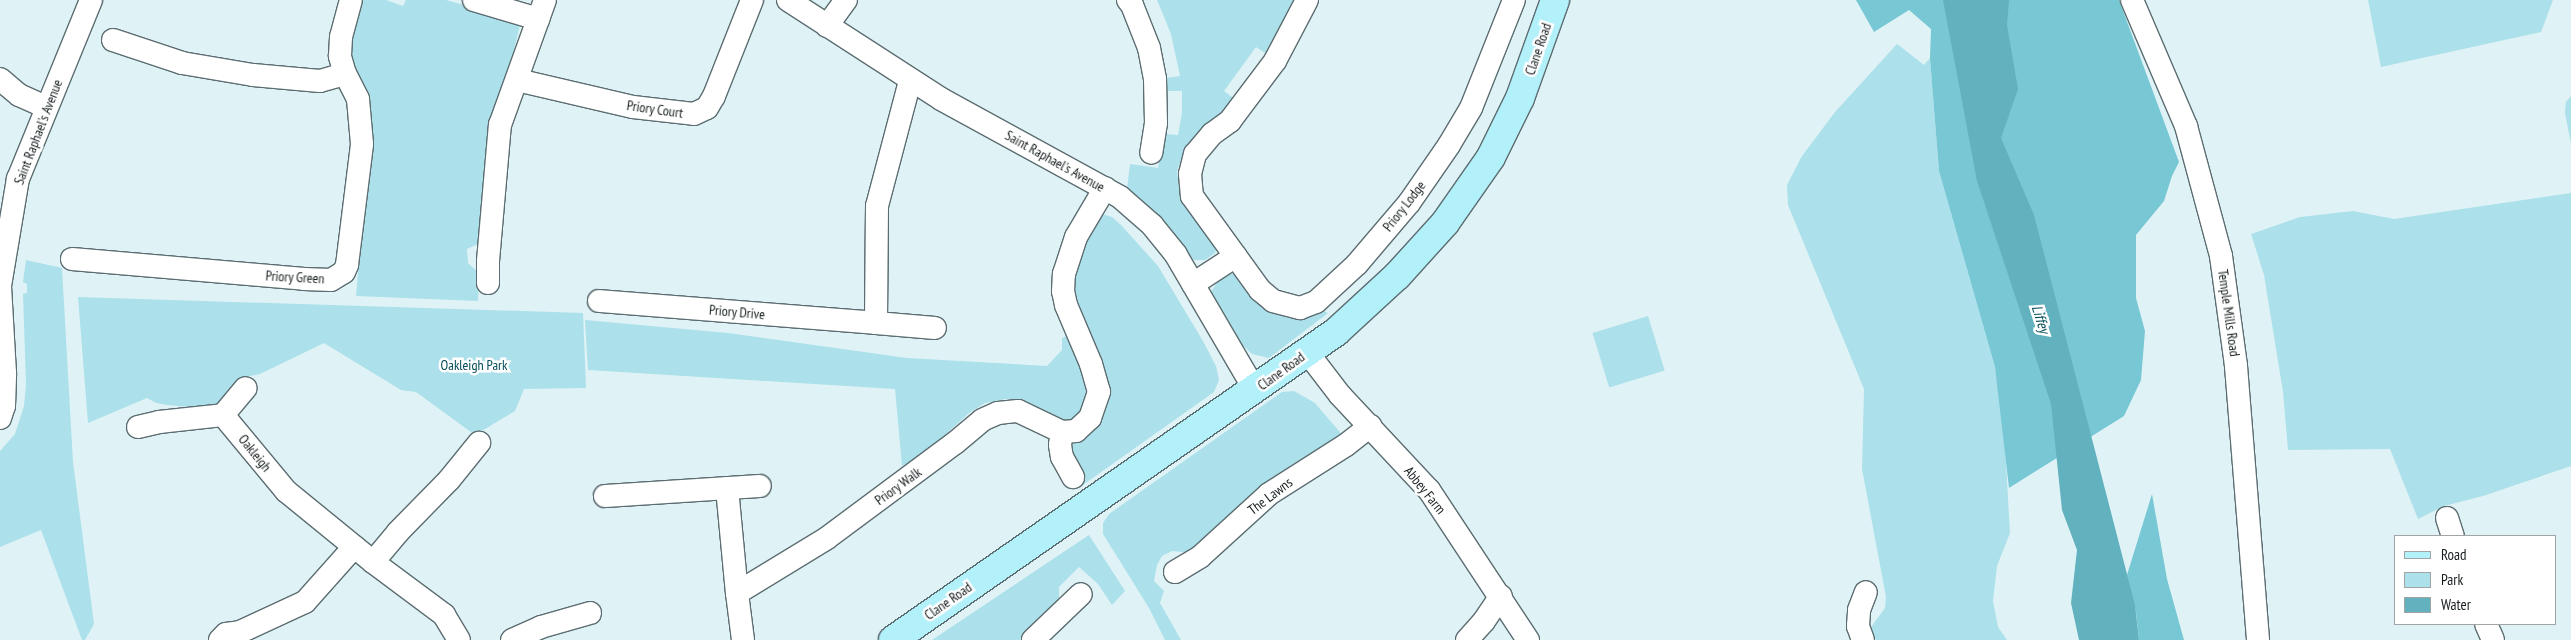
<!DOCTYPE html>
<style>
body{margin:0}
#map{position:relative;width:2571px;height:640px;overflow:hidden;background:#dff3f6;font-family:"PT Sans Narrow",sans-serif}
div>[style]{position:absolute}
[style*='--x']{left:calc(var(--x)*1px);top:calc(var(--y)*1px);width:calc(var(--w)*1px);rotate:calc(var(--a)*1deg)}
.green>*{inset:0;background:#ace0ea;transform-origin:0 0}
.forest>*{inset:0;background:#78c7d4}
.water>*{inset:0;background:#62b1bf}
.roads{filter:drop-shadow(1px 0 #5c6d71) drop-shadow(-1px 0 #5c6d71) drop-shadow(0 1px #5c6d71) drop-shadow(0 -1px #5c6d71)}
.minor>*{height:22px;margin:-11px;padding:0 11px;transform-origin:11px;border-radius:11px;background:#fff}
.major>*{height:28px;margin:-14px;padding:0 14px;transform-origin:14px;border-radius:14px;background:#b2f0fa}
span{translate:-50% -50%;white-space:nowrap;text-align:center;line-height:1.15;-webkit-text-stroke:5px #fff;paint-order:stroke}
.street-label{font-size:14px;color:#161d1e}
.park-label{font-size:14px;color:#004c56}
.water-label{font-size:15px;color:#07515b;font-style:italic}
.legend{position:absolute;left:2394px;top:535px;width:162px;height:90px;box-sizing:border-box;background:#fff;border:1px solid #a2a5a5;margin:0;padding:6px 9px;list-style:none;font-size:15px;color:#161d1e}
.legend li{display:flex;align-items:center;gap:10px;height:25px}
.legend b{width:25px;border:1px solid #a2a5a5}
</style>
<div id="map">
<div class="green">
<div style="clip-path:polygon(359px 0,386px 0,403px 6px,406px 0,446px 0,521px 21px,507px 78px,493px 109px,482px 242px,467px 249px,468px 263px,479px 273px,478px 301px,356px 296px,364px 203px,351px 69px,351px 34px)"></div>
<div style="clip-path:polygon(1157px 0,1297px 0,1268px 55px,1256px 47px,1224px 91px,1236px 100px,1192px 145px,1182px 157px,1177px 171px,1180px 192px,1218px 242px,1215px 253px,1205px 260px,1194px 260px,1127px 189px,1130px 164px,1158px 168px,1164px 134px,1178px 135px,1182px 113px,1182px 91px,1167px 91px,1166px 78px,1180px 76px,1171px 34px)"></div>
<div style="clip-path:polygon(2368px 0,2553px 0,2541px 32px,2381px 67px)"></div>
<div style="clip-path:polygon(1897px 44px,1924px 65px,1930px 58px,1939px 171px,1995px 367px,2004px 428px,2010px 533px,1997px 566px,1993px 601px,1998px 627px,2007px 640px,1876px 640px,1872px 633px,1871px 627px,1885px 608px,1886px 597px,1862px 469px,1864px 389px,1788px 205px,1787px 185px,1802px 156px,1835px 112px)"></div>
<div style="clip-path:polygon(2571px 96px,2571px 144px,2565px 113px,2566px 102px)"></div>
<div style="clip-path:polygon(2571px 193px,2571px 466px,2483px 496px,2444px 506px,2418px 519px,2390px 449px,2288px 450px,2283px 392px,2264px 275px,2251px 234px,2300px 217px,2353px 211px,2394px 219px)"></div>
<div style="clip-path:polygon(1099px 213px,1112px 217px,1121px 225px,1158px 266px,1203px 341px,1216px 366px,1219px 380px,1214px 392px,1080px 487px,1079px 468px,1071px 449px,1074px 442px,1094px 426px,1071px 293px,1073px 271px)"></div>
<div style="clip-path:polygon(26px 260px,62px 268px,73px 462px,94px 624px,85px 640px,82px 640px,41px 530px,0 547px,0 451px,15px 434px,24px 406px,26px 385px,23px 294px,27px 293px,27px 284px,23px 282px)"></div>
<div style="clip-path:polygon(1233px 274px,1244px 280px,1328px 313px,1269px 358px,1252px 354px,1238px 341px,1211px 292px,1222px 275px)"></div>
<div style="clip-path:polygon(78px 297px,583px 313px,586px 388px,524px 389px,515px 411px,475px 435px,416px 392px,401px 390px,324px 343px,260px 374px,241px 378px,213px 409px,167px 405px,156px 403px,147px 398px,88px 423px)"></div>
<div style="left:1648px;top:316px;width:57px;height:58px;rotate:73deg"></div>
<div style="clip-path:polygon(585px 320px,728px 333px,907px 358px,1047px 366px,1062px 350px,1062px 338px,1069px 335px,1078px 350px,1089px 400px,1078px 418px,1064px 423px,1015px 403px,1012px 400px,1005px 399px,985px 403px,969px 413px,924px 454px,902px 466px,895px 389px,588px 370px)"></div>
<div style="clip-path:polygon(1294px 391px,1315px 403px,1345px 438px,1193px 553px,1172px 551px,1162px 556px,1157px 565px,1154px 581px,1164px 591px,1160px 603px,1181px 640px,1165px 640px,1149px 608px,1103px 534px,1103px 523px,1109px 514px,1282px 392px)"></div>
<div style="clip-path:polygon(1089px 535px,1125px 591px,1112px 605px,1098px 584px,1079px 567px,1059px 587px,1059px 601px,1020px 640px,932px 640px)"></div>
</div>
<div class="forest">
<div style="clip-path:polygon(1856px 0,2119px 0,2179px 162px,2172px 176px,2164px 201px,2136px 235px,2136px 298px,2145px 331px,2141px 380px,2124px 416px,2009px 488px,1995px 367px,1939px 171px,1930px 58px,1931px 29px,1909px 10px,1874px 32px)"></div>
<div style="clip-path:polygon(2152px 494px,2167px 579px,2184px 640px,2139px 640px,2136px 612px,2127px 575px)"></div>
</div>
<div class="water">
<div style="clip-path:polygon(1943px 0,2009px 0,2007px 25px,2018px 89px,2001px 138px,2034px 215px,2135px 605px,2139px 640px,2079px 640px,2071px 603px,2077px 550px,2062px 510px,2051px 404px,1977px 181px)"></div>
</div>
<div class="roads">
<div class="minor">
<div style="--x:474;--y:0;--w:67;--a:16.5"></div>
<div style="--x:788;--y:0;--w:182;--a:32.9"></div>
<div style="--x:941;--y:99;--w:204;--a:28.7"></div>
<div style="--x:1120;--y:197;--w:43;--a:41.2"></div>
<div style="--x:1152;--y:225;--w:38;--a:51"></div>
<div style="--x:1176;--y:255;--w:156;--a:59.7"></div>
<div style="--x:1128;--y:0;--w:6;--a:51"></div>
<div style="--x:1132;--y:5;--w:46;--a:68.4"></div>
<div style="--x:1149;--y:48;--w:32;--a:79"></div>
<div style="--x:1155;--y:79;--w:44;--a:88.7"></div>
<div style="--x:1156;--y:123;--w:30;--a:99"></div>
<div style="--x:1307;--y:0;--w:69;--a:117.7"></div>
<div style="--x:1275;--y:61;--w:75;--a:126.9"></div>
<div style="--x:1230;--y:121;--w:22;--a:144"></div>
<div style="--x:1212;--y:134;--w:26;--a:130"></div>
<div style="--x:1195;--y:154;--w:21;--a:104"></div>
<div style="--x:1190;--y:174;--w:22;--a:85"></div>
<div style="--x:1192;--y:196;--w:116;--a:54.1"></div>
<div style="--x:1260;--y:290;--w:17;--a:40"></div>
<div style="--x:1273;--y:301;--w:28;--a:15"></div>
<div style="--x:1300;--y:308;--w:17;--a:-21"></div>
<div style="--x:1316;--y:302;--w:56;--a:-42.8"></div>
<div style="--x:1357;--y:264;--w:80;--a:-49.6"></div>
<div style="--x:1409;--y:203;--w:70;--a:-55.4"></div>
<div style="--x:1449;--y:145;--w:43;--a:-59.3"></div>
<div style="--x:1471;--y:108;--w:116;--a:-68.3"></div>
<div style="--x:2132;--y:0;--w:137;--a:66.8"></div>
<div style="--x:2186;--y:126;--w:135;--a:74.9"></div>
<div style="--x:2221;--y:256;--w:111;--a:82.2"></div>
<div style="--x:2236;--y:366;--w:275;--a:85.4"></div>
<div style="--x:827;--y:26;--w:32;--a:-54"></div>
<div style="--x:113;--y:40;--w:73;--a:18.4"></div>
<div style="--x:182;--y:63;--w:72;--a:9.6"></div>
<div style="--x:253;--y:75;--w:67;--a:5.1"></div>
<div style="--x:320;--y:81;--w:26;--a:-16"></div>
<div style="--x:0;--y:79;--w:25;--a:40"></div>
<div style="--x:19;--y:95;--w:30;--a:24"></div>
<div style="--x:517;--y:80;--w:119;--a:13.1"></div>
<div style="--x:633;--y:107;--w:61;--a:6.5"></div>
<div style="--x:694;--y:114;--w:14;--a:-25"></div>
<div style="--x:707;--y:108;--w:14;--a:-60"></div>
<div style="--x:714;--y:96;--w:103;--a:-68.4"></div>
<div style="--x:910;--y:81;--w:129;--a:104.8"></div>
<div style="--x:877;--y:206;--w:117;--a:90.5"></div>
<div style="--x:876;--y:323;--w:59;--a:4.8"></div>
<div style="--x:72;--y:259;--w:233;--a:4.9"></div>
<div style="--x:304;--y:279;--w:27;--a:2"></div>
<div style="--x:331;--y:280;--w:15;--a:-32"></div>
<div style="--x:344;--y:272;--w:8;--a:-67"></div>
<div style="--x:347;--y:265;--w:122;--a:-82.9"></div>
<div style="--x:362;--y:144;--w:45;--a:-95.1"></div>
<div style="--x:358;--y:99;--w:28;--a:-117"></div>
<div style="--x:345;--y:74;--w:19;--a:-106"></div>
<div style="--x:340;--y:56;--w:19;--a:-87"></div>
<div style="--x:341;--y:37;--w:38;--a:-75"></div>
<div style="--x:488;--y:283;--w:22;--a:-90"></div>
<div style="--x:488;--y:261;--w:137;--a:-85"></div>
<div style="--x:500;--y:125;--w:133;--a:-70.2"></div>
<div style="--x:1193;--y:284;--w:51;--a:-33.1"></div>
<div style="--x:599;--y:301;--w:278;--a:4.5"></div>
<div style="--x:1307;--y:352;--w:54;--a:52.5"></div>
<div style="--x:1340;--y:395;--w:130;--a:46.9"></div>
<div style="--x:1429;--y:490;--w:180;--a:56.6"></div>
<div style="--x:223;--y:415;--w:99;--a:50.3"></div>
<div style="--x:286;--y:491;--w:112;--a:39.2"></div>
<div style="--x:373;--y:562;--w:89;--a:36.7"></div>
<div style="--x:444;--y:615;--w:29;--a:59"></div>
<div style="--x:223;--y:415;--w:35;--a:-50"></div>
<div style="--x:0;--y:418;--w:13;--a:-72"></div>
<div style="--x:4;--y:406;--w:33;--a:-88"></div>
<div style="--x:5;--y:373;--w:87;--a:-93.3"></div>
<div style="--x:0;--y:286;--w:109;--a:-80.5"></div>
<div style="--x:18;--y:179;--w:193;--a:-67.8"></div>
<div style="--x:138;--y:427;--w:22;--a:-13"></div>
<div style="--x:159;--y:422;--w:64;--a:-6.2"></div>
<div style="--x:1062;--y:432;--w:13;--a:99"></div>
<div style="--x:1060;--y:445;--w:12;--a:81"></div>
<div style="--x:1062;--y:457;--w:23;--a:61"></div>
<div style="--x:727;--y:488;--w:105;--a:84.6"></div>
<div style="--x:605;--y:496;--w:155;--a:-3.7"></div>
<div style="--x:2447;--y:518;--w:19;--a:72"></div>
<div style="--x:373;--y:562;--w:39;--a:-50"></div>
<div style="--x:398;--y:532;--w:73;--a:-45.6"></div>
<div style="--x:449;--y:480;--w:48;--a:-51"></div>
<div style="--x:1175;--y:572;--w:29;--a:-31"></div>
<div style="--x:1200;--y:557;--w:93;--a:-42.4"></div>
<div style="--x:1269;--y:494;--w:91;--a:-32.5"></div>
<div style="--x:1346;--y:445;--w:31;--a:-38"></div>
<div style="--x:2486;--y:624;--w:17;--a:66"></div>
<div style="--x:220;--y:640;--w:8;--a:-45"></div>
<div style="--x:226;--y:634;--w:14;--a:-8"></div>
<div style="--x:240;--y:632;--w:72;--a:-24.8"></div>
<div style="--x:305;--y:602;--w:74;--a:-48.3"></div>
<div style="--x:512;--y:640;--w:32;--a:-24"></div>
<div style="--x:541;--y:627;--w:51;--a:-15.9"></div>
<div style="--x:743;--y:640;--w:47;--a:-97.3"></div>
<div style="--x:737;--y:593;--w:105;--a:-31.4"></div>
<div style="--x:827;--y:538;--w:159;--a:-36.6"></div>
<div style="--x:955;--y:443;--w:35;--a:-40"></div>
<div style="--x:982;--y:420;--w:17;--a:-24"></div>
<div style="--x:998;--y:413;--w:20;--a:-6"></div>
<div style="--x:1018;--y:411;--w:49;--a:25.5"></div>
<div style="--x:1062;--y:432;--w:14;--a:-4"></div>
<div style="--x:1076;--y:431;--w:19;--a:-43"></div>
<div style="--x:1090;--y:418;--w:28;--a:-71"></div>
<div style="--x:1099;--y:392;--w:29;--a:-106"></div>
<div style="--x:1091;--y:364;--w:64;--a:-113"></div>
<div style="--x:1066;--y:305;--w:14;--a:-102"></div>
<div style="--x:1063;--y:291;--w:17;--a:-87"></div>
<div style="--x:1064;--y:274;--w:39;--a:-72"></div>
<div style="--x:1076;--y:237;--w:57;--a:-59.4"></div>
<div style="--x:1033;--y:640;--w:66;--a:-43.8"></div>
<div style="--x:1467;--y:640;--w:25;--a:-48"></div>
<div style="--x:1484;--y:621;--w:30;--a:-56"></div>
<div style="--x:1863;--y:640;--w:15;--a:-110"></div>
<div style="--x:1858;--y:626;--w:16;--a:-86"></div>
<div style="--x:1859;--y:610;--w:19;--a:-69"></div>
</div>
<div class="major">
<div style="--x:893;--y:640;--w:540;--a:-34.81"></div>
<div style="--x:1336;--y:332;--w:83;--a:-42.6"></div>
<div style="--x:1397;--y:276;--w:72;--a:-47.8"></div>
<div style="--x:1445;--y:223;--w:80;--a:-55.1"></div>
<div style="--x:1491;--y:157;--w:66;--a:-63.8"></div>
<div style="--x:1520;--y:98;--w:104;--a:-70.3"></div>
</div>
</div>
<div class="street-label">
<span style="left:1538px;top:49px;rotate:-71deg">Clane Road</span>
<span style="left:655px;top:109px;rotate:8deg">Priory Court</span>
<span style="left:38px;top:132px;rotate:-69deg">Saint Raphael's Avenue</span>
<span style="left:1055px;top:161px;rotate:29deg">Saint Raphael's Avenue</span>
<span style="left:1404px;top:206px;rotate:-52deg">Priory Lodge</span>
<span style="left:295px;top:277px;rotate:3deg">Priory Green</span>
<span style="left:737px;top:312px;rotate:5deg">Priory Drive</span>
<span style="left:2229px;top:313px;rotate:82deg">Temple Mills Road</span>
<span style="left:1281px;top:371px;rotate:-36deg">Clane Road</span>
<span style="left:255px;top:453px;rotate:51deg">Oakleigh</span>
<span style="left:898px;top:486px;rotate:-36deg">Priory Walk</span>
<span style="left:1425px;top:490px;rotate:51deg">Abbey Farm</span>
<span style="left:1270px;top:496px;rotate:-37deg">The Lawns</span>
<span style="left:948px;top:601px;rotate:-35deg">Clane Road</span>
</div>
<div class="park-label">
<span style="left:474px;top:365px">Oakleigh Park</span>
</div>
<div class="water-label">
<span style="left:2041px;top:319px;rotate:72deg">Liffey</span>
</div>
<ul class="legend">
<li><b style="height:6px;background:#b2f0fa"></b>Road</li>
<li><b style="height:14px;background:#ace0ea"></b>Park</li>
<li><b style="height:14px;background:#62b1bf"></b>Water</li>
</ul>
</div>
